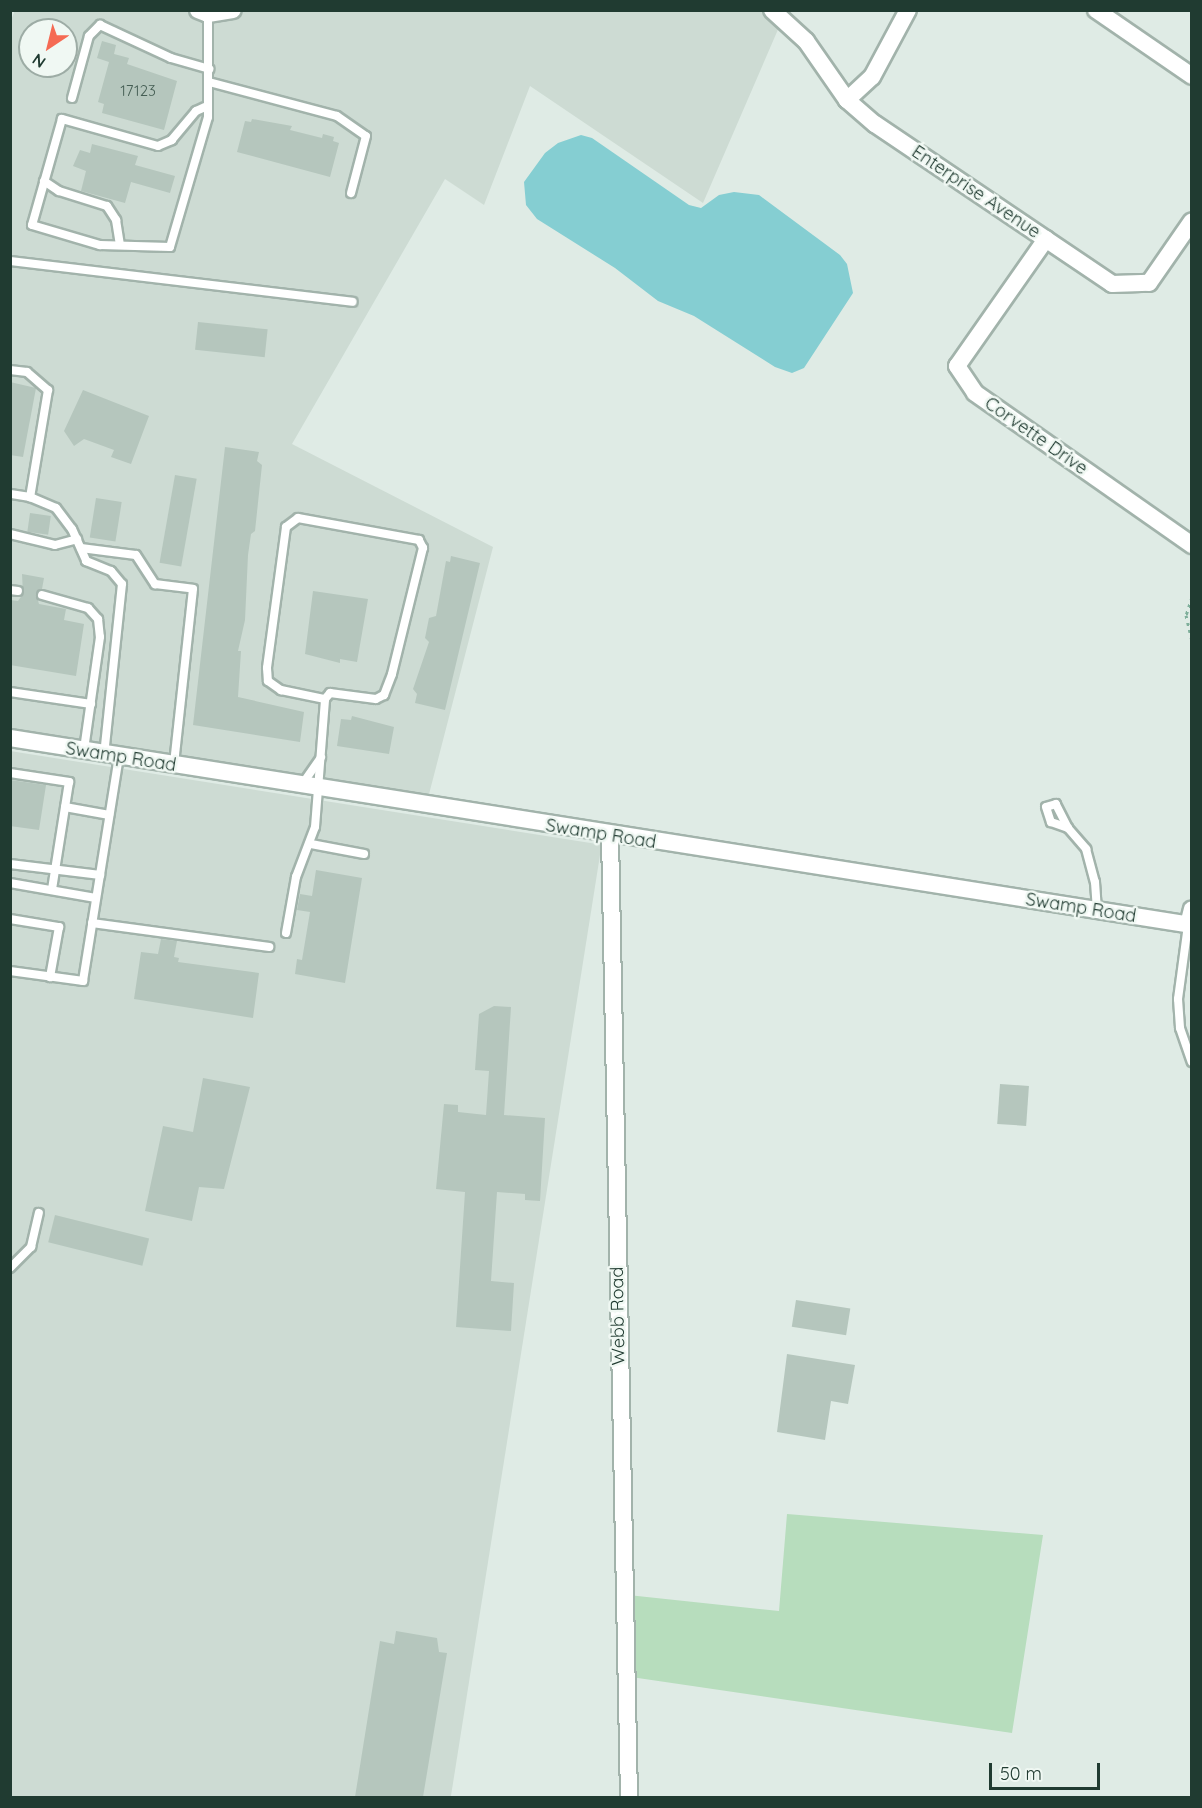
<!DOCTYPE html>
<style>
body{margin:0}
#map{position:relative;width:1202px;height:1808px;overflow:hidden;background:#dfebe5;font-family:Quicksand,sans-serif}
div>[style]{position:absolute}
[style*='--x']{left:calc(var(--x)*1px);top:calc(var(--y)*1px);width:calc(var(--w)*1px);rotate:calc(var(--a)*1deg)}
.built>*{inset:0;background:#cddbd3;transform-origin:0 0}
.green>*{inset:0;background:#b7ddbd}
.water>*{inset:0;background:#85ced2}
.building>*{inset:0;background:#b5c6bd;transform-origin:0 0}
.path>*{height:3px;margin-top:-1.5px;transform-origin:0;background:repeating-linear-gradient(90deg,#7faf9b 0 3px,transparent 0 7.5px)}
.roads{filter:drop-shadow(2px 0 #a2b3ab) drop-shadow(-2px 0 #a2b3ab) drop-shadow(0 2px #a2b3ab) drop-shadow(0 -2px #a2b3ab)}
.lane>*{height:8px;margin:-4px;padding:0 4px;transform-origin:4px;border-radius:4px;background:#fff}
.street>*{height:16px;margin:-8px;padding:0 8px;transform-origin:8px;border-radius:8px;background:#fff}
span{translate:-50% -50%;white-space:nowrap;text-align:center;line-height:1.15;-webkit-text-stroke:5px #f0f8f3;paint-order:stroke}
.number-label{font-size:15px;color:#455e54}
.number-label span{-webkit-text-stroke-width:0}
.street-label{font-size:18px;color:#203b31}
.frame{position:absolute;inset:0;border:12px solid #203b31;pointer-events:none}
.north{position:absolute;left:18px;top:18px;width:60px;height:60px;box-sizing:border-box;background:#f0f8f3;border:2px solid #9daca5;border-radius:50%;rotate:215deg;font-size:16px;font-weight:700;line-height:24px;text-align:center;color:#203b31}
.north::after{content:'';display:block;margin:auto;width:21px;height:27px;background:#f56a53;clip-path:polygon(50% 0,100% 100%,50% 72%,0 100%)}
.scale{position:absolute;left:989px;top:1763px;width:111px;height:27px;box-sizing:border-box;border:3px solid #203b31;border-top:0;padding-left:8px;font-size:18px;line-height:21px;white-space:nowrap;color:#203b31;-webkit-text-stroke:4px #f0f8f3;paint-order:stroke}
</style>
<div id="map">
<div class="built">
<div style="clip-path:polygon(evenodd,15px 10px,786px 11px,703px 203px,530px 86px,484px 205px,445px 179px,292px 444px,493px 547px,427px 802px,11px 730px,10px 23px,15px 10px,30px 30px,66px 30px,66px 66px,30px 66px,30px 30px)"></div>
<div style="left:10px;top:751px;width:599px;height:1046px;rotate:9deg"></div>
</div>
<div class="green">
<div style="clip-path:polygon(787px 1514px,1043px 1535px,1012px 1733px,631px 1677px,628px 1595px,779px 1611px)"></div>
</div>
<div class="water">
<div style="clip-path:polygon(581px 135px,592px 138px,689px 205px,701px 208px,719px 195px,734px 192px,759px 195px,840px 255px,847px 264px,853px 293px,804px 368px,792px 373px,775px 367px,694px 316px,658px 301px,615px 268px,537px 219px,526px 205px,524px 182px,545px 153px,558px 143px)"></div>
</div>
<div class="building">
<div style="clip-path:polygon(102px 41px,116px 45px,114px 54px,129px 58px,127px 64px,177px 81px,164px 130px,102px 113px,104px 104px,98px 102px,109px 62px,97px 58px)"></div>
<div style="clip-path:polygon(252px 119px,292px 126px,290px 130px,322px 138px,323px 134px,334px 137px,333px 141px,339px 143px,330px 177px,237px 152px,245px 121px,251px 122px)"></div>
<div style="clip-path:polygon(92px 144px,138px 156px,135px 165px,175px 176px,170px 193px,131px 182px,125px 203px,81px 191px,86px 171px,73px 166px,80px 150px,90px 153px)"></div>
<div style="left:198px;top:322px;width:70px;height:28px;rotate:6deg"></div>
<div style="clip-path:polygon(10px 382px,36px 388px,23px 457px,10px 455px)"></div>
<div style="clip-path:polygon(83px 390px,149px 416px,131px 464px,111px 457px,114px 450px,84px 439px,74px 446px,64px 431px)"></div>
<div style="clip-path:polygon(225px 447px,259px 452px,257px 461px,262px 465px,255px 531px,251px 534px,248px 555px,245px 620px,238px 651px,241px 651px,238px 697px,304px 712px,300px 742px,193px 725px)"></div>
<div style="left:175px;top:475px;width:22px;height:89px;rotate:10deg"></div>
<div style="left:96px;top:498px;width:26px;height:40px;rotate:9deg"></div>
<div style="left:30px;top:513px;width:21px;height:19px;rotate:8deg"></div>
<div style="clip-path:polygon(451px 556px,480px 563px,445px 710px,415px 703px,417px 694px,413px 689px,429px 642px,425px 638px,429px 618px,436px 616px,446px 561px,450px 562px)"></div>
<div style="clip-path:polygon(22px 574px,44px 578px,42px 589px,36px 594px,39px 604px,66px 609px,64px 620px,84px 624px,76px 676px,10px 665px,10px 600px,18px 601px,23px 594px)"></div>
<div style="clip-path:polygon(313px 591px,368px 599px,357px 662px,340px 659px,340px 663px,305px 654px)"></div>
<div style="clip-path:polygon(352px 716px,394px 727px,389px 754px,337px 746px,341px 719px,351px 720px)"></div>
<div style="clip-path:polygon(10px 780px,46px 785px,39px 830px,10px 826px)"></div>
<div style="clip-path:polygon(316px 870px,362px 878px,345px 983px,295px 974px,297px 959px,302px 960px,310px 912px,297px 910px,300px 894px,312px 896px)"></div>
<div style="clip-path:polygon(161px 939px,177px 941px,174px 957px,179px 958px,178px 962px,259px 973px,253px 1018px,134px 999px,141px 952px,158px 954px)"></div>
<div style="clip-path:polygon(494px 1006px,511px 1007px,504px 1115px,545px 1118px,540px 1201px,525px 1200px,525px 1194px,497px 1192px,491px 1281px,514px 1283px,511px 1331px,456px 1327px,465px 1192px,436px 1189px,444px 1104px,458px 1105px,458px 1112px,486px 1115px,489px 1071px,475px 1070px,479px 1014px)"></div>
<div style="clip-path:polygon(203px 1078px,250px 1087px,224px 1189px,199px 1187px,192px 1221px,145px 1211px,163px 1126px,193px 1132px)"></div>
<div style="left:1000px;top:1084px;width:29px;height:40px;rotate:4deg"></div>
<div style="left:55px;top:1215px;width:97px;height:28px;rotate:14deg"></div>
<div style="left:796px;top:1300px;width:55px;height:27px;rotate:9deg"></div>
<div style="clip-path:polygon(787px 1354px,855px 1365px,848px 1404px,831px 1401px,825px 1440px,777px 1432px)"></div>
<div style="clip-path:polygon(396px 1631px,437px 1638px,439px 1652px,447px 1653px,423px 1797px,355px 1797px,380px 1641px,394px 1644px)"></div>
</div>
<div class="path">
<div style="--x:1192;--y:597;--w:19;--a:108"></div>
<div style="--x:1186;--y:615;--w:26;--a:77"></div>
</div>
<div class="roads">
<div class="lane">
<div style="--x:209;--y:82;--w:132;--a:14.9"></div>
<div style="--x:337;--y:116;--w:35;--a:35"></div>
<div style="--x:366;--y:136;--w:59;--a:104.7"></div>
<div style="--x:72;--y:98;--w:64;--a:-74.7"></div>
<div style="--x:89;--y:36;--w:16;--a:-45"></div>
<div style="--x:100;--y:25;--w:78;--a:24.9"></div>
<div style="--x:171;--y:58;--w:40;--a:16"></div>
<div style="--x:205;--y:107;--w:10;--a:156"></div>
<div style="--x:196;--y:111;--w:38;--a:130"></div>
<div style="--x:172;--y:140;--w:15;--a:157"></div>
<div style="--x:158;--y:146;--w:100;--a:-164.3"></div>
<div style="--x:62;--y:119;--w:110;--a:105.8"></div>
<div style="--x:32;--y:225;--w:71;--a:16.4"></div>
<div style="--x:100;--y:245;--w:70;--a:1.6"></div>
<div style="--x:170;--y:247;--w:135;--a:-73.7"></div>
<div style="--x:208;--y:117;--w:106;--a:-90"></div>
<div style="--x:44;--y:181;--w:18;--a:34"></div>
<div style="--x:59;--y:191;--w:50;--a:17.4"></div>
<div style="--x:107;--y:206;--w:17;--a:57"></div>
<div style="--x:116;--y:220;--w:25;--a:81"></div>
<div style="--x:10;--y:261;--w:345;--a:6.8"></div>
<div style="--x:10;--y:370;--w:17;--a:7"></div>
<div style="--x:27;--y:372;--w:28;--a:41"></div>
<div style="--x:48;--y:390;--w:109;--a:99.5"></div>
<div style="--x:30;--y:497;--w:20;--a:-171"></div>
<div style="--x:30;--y:497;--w:28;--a:23"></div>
<div style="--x:56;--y:508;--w:26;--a:53"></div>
<div style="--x:72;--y:529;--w:35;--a:66"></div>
<div style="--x:86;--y:561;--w:27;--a:22"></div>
<div style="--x:111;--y:571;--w:17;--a:50"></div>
<div style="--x:122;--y:584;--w:171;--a:96"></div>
<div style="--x:10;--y:534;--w:46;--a:13.7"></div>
<div style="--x:55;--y:545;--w:23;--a:-15"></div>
<div style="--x:81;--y:548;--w:55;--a:7.3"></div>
<div style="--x:136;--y:555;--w:35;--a:57"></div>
<div style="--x:155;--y:584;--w:38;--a:7"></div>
<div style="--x:193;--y:589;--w:177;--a:96.2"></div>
<div style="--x:10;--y:590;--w:8;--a:7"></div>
<div style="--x:42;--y:595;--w:48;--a:15.8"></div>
<div style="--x:88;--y:608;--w:15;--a:48"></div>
<div style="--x:98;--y:619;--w:18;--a:84"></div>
<div style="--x:100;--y:637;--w:114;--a:98.1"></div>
<div style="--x:10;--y:692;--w:82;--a:8.4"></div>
<div style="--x:10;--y:773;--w:60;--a:8.7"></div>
<div style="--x:69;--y:782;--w:108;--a:99"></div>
<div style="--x:301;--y:786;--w:35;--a:-55"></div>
<div style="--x:65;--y:807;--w:45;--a:10.3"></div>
<div style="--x:1068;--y:828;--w:27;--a:-117"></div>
<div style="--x:1056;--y:804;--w:10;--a:163"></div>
<div style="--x:1046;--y:807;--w:16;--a:72"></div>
<div style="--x:1051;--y:822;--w:18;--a:19"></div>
<div style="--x:1068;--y:828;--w:28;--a:49"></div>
<div style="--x:1086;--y:849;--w:34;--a:75"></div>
<div style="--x:1095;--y:882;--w:28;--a:86"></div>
<div style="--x:311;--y:844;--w:54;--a:10.7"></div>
<div style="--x:10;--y:864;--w:91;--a:7"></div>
<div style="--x:10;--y:883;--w:87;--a:9.9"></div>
<div style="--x:10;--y:919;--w:50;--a:9.3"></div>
<div style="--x:59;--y:927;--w:51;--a:100.2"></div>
<div style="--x:92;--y:923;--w:179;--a:7.7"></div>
<div style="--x:1188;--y:925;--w:75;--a:97.7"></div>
<div style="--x:1178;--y:999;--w:29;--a:86"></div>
<div style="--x:1180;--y:1028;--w:36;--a:71"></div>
<div style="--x:286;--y:933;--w:57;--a:-79.9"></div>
<div style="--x:296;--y:877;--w:53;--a:-69.2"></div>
<div style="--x:315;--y:827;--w:128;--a:-85.5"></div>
<div style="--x:325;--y:699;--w:8;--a:-50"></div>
<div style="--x:330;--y:693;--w:46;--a:7.4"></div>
<div style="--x:376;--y:699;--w:9;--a:-27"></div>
<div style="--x:384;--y:695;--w:22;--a:-69"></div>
<div style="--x:392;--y:674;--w:130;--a:-76.2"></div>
<div style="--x:423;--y:548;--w:9;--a:-117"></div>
<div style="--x:419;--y:540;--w:123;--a:-169.7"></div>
<div style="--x:298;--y:518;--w:15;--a:143"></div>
<div style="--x:286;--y:527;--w:142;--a:97.7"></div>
<div style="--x:267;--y:668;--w:13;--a:86"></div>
<div style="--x:268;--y:681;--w:16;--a:35"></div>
<div style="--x:281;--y:690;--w:45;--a:11.6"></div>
<div style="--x:10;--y:971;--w:74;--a:7.8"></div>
<div style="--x:83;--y:981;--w:228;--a:-80.9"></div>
<div style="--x:10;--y:1268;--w:30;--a:-45"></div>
<div style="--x:31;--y:1247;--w:35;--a:-77"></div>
</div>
<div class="street">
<div style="--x:198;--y:10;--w:11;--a:22"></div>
<div style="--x:208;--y:14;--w:25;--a:-9"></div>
<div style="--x:772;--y:10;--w:46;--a:42.4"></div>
<div style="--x:806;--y:41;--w:72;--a:55.2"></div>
<div style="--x:847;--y:100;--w:37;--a:41"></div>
<div style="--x:875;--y:124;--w:286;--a:34"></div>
<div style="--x:1112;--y:284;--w:37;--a:-2"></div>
<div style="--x:1149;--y:283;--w:75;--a:-55.3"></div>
<div style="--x:1096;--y:10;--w:116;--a:34.5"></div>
<div style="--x:847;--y:100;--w:34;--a:-43"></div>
<div style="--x:872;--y:77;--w:76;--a:-61.8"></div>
<div style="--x:1046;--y:239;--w:155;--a:125"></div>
<div style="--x:957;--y:366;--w:32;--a:56"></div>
<div style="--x:975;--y:393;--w:265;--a:35"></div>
<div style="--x:10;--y:738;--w:1197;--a:8.99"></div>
<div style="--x:610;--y:835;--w:963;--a:88.87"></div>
<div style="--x:1188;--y:925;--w:16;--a:-76"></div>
</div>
</div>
<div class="number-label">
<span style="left:138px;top:91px">17123</span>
</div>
<div class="street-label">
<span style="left:976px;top:192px;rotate:34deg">Enterprise Avenue</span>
<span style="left:1036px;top:436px;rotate:35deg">Corvette Drive</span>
<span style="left:121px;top:757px;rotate:9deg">Swamp Road</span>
<span style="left:601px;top:834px;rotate:9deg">Swamp Road</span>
<span style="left:1081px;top:908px;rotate:9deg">Swamp Road</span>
<span style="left:618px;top:1316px;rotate:-91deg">Webb Road</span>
</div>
<div class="frame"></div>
<div class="north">N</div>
<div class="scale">50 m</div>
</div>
